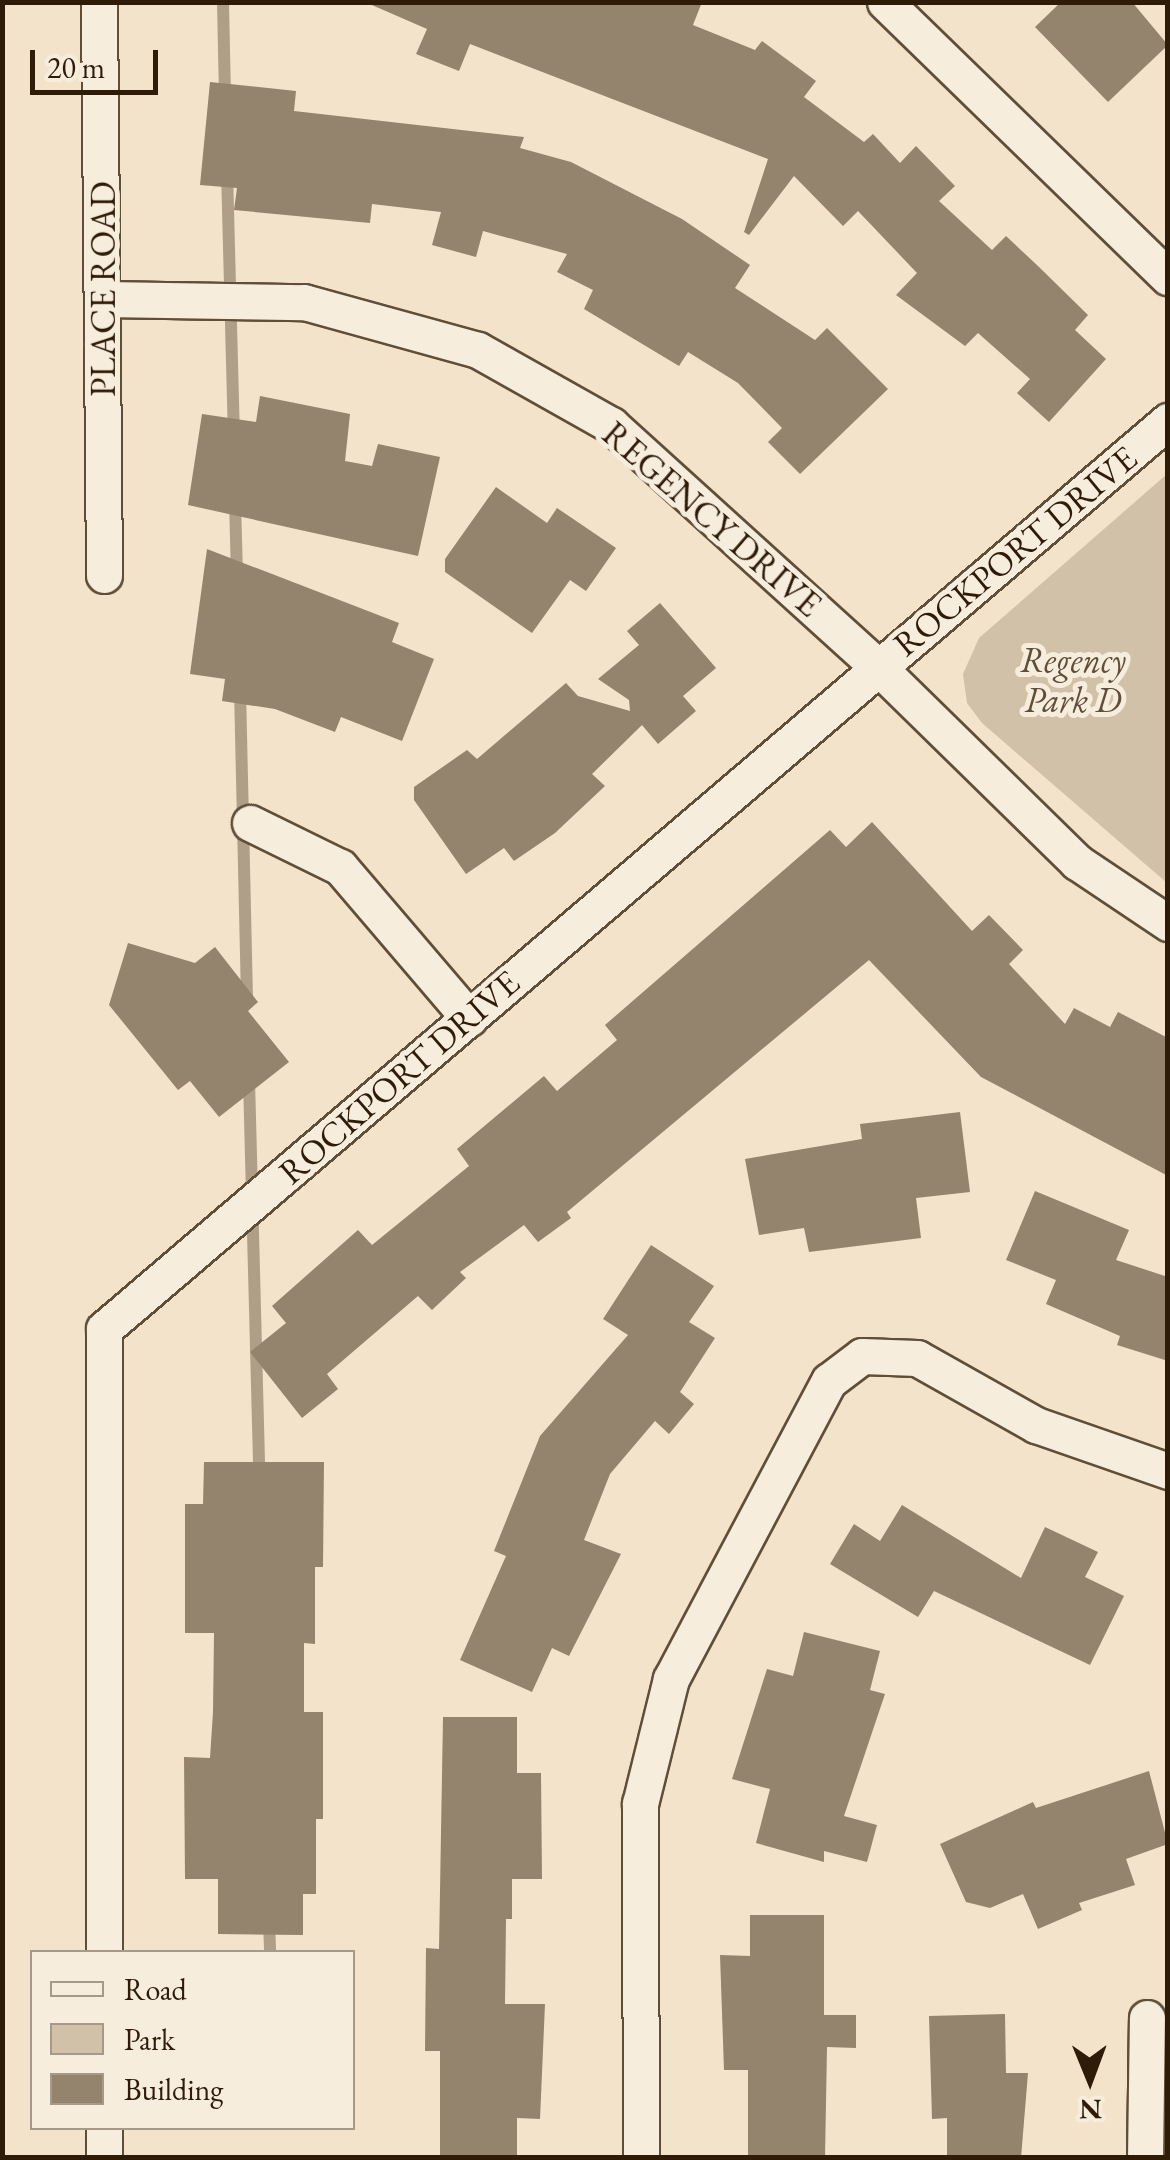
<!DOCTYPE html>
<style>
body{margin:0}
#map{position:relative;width:1170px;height:2160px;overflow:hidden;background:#f3e3ca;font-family:"EB Garamond",serif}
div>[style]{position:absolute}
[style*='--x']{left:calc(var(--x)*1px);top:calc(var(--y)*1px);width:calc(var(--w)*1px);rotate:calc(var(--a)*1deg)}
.green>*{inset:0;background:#d2c1a9}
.stream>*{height:12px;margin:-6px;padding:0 6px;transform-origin:6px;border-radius:6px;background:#b09f88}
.building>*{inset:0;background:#94836d}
.roads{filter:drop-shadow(2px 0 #5f4e38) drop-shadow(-2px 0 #5f4e38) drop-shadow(0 2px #5f4e38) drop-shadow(0 -2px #5f4e38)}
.street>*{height:35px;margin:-17.5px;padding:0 17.5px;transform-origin:17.5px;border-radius:17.5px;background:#f7eddd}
span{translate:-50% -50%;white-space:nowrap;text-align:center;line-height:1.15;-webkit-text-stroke:10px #f7eddd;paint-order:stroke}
.street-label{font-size:35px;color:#2e1c08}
.park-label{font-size:35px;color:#5f4e38;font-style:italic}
.frame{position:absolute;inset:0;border:5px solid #2e1c08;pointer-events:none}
.legend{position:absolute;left:30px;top:1950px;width:325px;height:180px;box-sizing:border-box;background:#f7eddd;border:2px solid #a79988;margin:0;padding:12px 18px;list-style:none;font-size:30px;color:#2e1c08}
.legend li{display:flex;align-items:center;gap:20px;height:50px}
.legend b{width:50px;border:2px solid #a79988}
.north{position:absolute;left:1040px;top:2030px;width:100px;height:100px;-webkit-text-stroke:8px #f7eddd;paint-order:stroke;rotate:179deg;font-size:28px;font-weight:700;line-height:40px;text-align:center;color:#2e1c08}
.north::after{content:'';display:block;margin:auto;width:35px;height:45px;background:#2e1c08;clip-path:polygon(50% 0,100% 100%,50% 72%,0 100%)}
.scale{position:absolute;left:30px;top:50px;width:128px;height:45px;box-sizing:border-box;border:5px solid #2e1c08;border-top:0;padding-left:12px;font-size:30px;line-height:35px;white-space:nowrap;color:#2e1c08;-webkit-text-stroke:8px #f7eddd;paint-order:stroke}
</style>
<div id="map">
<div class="green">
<div style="clip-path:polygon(1167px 474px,1167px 883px,982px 723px,967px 703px,963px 674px,979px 638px)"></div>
</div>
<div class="stream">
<div style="--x:223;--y:2;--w:99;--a:88.8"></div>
<div style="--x:227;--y:171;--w:264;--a:88.5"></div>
<div style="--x:235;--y:500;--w:75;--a:88.5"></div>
<div style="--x:240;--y:690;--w:310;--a:88.7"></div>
<div style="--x:249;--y:1080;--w:395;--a:88.5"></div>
<div style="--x:269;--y:1920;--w:32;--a:88"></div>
</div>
<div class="building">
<div style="clip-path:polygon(365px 2px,702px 2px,693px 25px,755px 50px,762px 41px,816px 81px,804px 97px,864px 142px,873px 134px,900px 163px,916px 146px,955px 186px,939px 201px,992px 250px,1006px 236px,1039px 267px,1088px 315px,1075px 330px,1106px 359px,1049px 422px,1017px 393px,1030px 379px,978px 333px,965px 346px,896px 295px,917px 273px,858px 211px,843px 226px,794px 176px,749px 235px,744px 232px,768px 159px,470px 44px,459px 71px,416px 54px,427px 29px)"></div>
<div style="clip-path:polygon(1061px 2px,1132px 2px,1168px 45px,1108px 102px,1035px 27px)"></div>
<div style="clip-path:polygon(210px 82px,296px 91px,294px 111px,524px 137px,520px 148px,571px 162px,682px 219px,750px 265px,735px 288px,815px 340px,827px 328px,888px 389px,800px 474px,768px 442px,782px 428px,738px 383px,688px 352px,679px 366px,584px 309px,593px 290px,557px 272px,567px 254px,483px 231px,476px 257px,432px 245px,441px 212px,372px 204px,370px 223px,234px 210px,237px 188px,200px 185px)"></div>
<div style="clip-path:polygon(260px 396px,350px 414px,345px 461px,372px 466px,378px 444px,440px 457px,418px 556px,188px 505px,202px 414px,256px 422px)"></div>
<div style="clip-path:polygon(496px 487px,547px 523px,557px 508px,616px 548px,586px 591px,570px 580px,532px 633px,445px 572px,445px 559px)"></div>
<div style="clip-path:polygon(207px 549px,399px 623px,392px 642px,434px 659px,402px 741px,341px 717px,335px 732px,275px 709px,222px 701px,225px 679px,190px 674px)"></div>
<div style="clip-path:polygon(660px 603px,716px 668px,683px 696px,696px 711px,658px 744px,642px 725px,592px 774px,605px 786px,555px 833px,514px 861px,504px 848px,466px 874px,414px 800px,414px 787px,467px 750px,477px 759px,566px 683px,578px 696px,630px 711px,629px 700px,598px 679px,639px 645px,627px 631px)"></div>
<div style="clip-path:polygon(872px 822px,972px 931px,989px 915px,1023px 950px,1009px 964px,1065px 1024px,1074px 1008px,1110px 1027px,1118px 1012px,1168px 1038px,1168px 1176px,981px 1077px,869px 960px,567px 1212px,571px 1218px,538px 1242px,524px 1225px,460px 1272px,466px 1278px,432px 1310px,418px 1296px,327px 1374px,338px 1389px,302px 1418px,250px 1352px,286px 1323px,272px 1306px,358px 1230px,372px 1245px,469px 1166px,457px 1149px,544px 1076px,557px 1091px,617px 1040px,605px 1025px,830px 830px,846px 847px)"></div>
<div style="clip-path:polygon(128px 943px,195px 963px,215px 947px,258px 1002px,248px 1011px,289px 1062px,219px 1117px,190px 1081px,178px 1090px,109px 1005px)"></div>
<div style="clip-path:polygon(960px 1112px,970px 1192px,916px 1198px,921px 1238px,809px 1252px,804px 1228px,759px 1235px,745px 1159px,862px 1139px,860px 1124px)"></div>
<div style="clip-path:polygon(1035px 1191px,1129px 1230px,1116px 1260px,1168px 1277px,1168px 1361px,1117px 1345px,1120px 1336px,1046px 1304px,1056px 1280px,1006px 1260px)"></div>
<div style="clip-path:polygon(651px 1245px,714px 1286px,689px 1322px,715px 1338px,680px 1392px,694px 1404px,669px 1434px,655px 1421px,610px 1474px,584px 1540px,621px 1554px,569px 1656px,552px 1648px,532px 1692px,460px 1660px,506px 1556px,494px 1551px,540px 1436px,628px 1335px,603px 1319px)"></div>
<div style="clip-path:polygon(204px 1462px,324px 1462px,323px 1567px,315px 1567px,315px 1644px,304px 1643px,304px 1712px,323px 1712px,323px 1819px,316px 1819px,316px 1894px,303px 1894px,303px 1935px,218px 1934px,218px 1879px,185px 1879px,184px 1757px,210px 1758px,213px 1712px,214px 1633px,185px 1633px,185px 1504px,203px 1504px)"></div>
<div style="clip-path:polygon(902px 1505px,1021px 1578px,1045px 1527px,1098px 1552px,1085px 1577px,1124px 1596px,1090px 1665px,934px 1591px,918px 1617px,830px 1564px,854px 1524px,880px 1541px)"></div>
<div style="clip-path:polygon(804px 1632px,880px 1651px,870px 1690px,885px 1694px,844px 1816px,877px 1825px,867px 1862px,824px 1851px,824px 1862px,756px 1843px,770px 1789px,732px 1779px,767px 1669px,793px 1676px)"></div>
<div style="clip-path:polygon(443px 1717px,517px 1717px,517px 1773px,541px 1773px,542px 1879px,512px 1879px,512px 1919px,506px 1919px,505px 2004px,545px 2004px,540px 2119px,517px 2118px,517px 2158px,440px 2158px,440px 2051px,425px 2051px,426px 1948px,439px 1949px)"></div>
<div style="clip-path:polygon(1149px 1771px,1168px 1844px,1126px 1859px,1135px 1885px,1079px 1903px,1082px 1910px,1038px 1929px,1023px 1894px,990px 1908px,966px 1902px,940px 1844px,1033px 1802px,1036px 1808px)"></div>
<div style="clip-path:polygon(750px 1915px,824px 1915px,824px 2015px,856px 2015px,856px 2048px,827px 2047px,825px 2158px,748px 2158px,748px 2070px,724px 2070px,720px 1955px,750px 1956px)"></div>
<div style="clip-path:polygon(1005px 2014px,1006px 2073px,1028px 2073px,1021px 2158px,947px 2158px,947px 2118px,932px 2119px,929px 2016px)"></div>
</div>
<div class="roads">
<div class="street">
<div style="--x:99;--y:2;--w:573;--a:89.5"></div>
<div style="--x:885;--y:2;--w:395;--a:44.2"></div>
<div style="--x:104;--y:299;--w:200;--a:0.9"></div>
<div style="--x:304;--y:302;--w:180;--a:15.4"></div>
<div style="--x:478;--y:350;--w:153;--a:29.4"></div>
<div style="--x:611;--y:425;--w:360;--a:42.2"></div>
<div style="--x:878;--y:667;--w:279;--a:44.4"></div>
<div style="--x:1077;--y:862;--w:110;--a:33.8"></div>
<div style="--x:250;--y:823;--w:100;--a:26.1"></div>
<div style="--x:340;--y:867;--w:199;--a:49.5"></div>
<div style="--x:104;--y:1952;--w:623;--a:-90"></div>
<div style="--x:104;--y:1329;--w:1399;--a:-40.48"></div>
<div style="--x:104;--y:2158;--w:30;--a:-90"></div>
<div style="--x:641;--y:2158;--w:354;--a:-90.2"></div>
<div style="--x:640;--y:1804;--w:129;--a:-76.1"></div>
<div style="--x:671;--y:1679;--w:337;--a:-62.1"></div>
<div style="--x:829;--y:1381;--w:41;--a:-37.1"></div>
<div style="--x:862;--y:1356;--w:55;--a:2.1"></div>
<div style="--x:917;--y:1358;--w:137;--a:29.4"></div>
<div style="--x:1036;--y:1425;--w:140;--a:19.2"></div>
<div style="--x:1145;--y:2158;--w:140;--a:-89.2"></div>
</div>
</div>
<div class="street-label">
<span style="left:103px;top:289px;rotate:-90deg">PLACE ROAD</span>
<span style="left:712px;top:519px;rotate:41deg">REGENCY DRIVE</span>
<span style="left:1015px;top:551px;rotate:-40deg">ROCKPORT DRIVE</span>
<span style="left:399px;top:1077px;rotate:-41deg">ROCKPORT DRIVE</span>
</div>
<div class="park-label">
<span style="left:1073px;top:680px">Regency<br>Park D</span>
</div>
<div class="frame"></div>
<ul class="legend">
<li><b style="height:12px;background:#f7eddd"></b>Road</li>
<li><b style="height:28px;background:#d2c1a9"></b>Park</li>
<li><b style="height:28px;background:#94836d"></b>Building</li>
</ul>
<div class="north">N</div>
<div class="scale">20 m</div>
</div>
